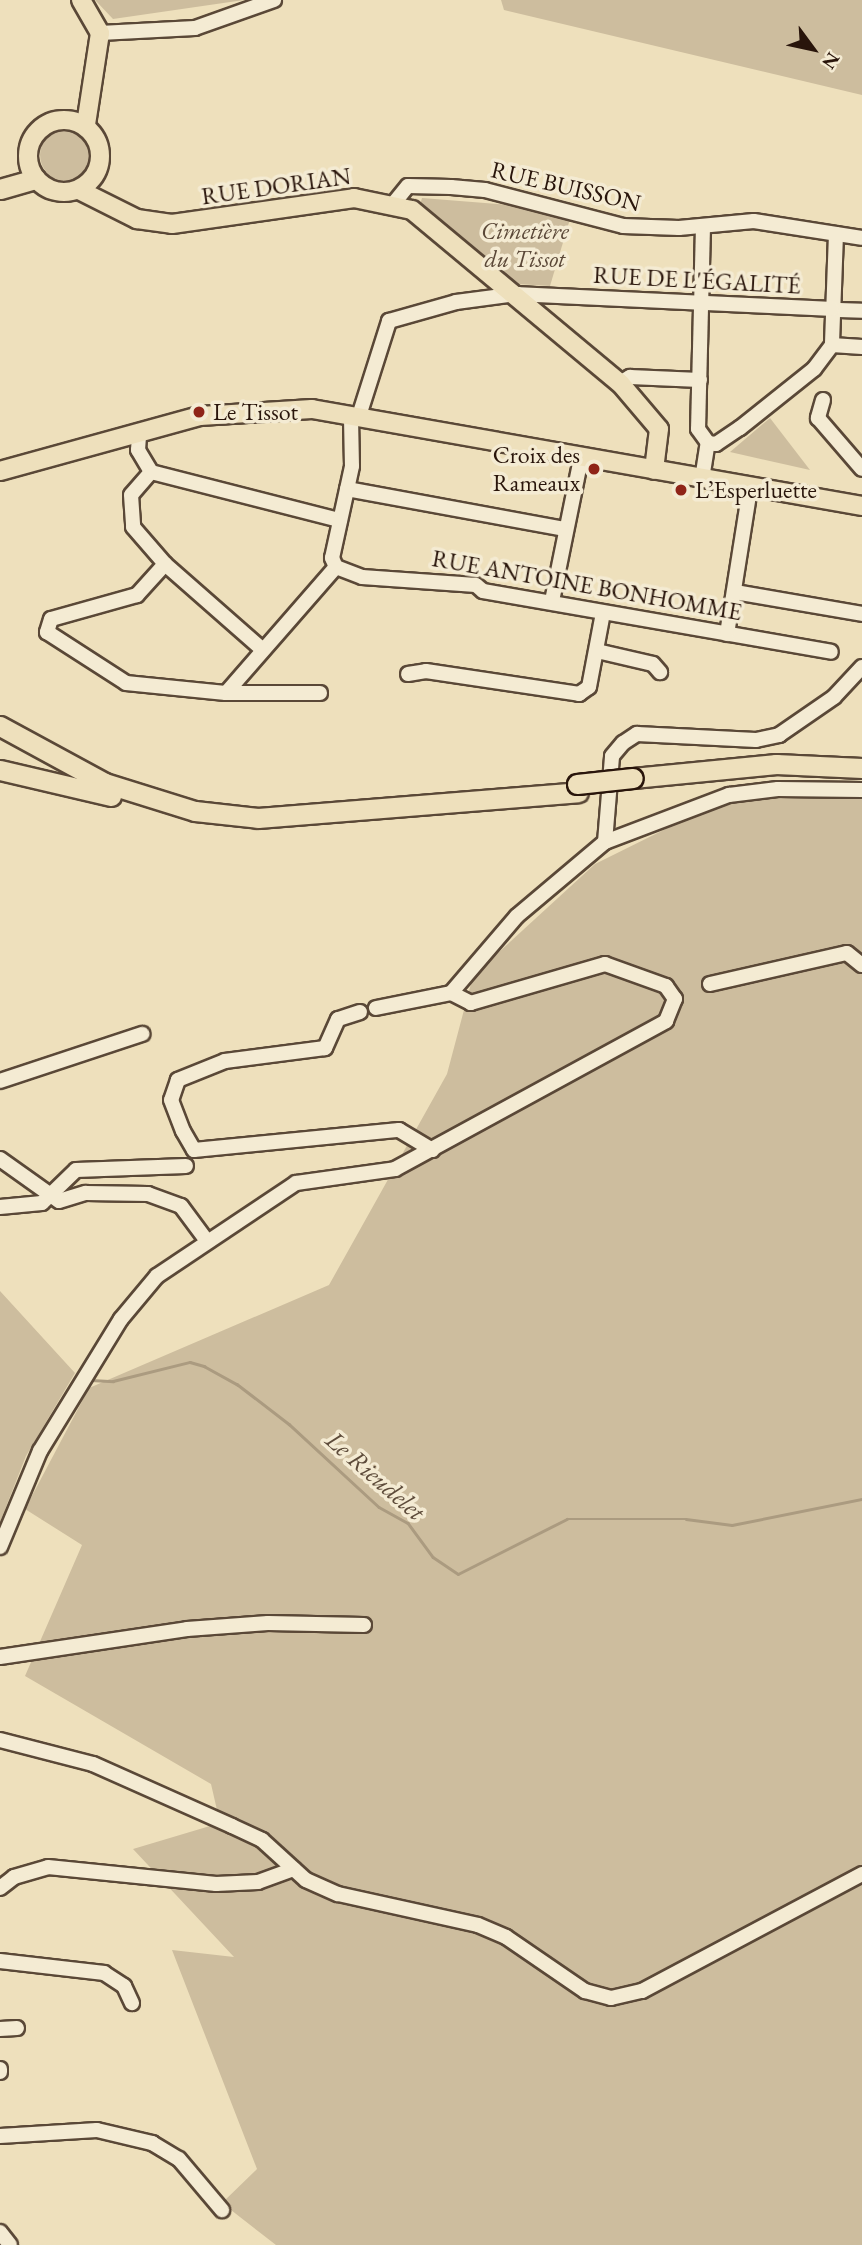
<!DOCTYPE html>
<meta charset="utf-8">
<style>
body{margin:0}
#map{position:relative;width:862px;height:2245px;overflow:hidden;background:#eee0bc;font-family:"EB Garamond",serif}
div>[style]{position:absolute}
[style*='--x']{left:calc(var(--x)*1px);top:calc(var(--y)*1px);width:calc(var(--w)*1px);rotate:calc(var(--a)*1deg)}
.green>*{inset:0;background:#cdbd9e}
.round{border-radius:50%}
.stream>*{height:2.5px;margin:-1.25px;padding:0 1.25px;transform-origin:1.25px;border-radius:1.25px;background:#ab9b80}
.roads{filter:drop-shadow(2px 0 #5a4837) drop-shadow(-2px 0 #5a4837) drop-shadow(0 2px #5a4837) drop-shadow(0 -2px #5a4837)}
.minor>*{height:14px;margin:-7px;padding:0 7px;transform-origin:7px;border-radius:7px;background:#f4ebd3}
.major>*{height:18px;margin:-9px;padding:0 9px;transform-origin:9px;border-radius:9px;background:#eee0bc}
.major>.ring{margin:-9px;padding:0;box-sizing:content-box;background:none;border:18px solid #eee0bc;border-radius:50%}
.highway>*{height:19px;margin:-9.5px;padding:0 9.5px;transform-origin:9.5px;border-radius:9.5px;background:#eee0bc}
.bridges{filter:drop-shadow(2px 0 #29150b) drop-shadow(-2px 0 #29150b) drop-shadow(0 2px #29150b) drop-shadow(0 -2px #29150b)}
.highway-bridge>*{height:19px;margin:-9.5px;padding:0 9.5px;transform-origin:9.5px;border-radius:9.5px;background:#eee0bc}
.dots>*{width:19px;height:19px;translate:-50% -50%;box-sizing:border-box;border:4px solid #f4ebd3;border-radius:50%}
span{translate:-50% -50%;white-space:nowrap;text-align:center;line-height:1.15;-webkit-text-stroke:7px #f4ebd3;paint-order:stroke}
.street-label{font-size:24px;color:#29150b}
.park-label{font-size:24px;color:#5a4737;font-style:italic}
.poi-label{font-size:24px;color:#29150b}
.left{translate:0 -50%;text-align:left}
.right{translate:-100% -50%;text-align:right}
.water-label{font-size:26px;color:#5d4b3a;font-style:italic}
.north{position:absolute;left:778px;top:14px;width:70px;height:70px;-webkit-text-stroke:5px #f4ebd3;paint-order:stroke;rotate:123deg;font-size:19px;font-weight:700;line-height:28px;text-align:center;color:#29150b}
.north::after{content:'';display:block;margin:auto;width:24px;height:32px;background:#29150b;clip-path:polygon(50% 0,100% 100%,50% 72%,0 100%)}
</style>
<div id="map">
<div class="green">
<div style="clip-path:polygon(95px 0,244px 0,113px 19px)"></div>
<div style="clip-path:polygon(501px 0,862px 0,862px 95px,504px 10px)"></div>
<div class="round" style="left:40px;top:129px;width:52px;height:52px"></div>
<div style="clip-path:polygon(422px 198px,511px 205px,570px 219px,550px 286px,517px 284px,420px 205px)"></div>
<div style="clip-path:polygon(770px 418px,810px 470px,730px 452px)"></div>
<div style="clip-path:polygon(777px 794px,862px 795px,862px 2245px,276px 2245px,222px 2203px,257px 2169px,172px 1950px,234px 1957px,133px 1849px,220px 1823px,211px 1784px,25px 1676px,82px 1545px,25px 1509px,89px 1388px,329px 1285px,447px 1074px,473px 976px,595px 864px,710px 807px)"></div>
<div style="clip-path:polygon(0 1291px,75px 1373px,26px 1456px,0 1522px)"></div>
</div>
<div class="stream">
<div style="--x:91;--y:1380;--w:22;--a:3"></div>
<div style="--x:113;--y:1381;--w:79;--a:-13.9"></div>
<div style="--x:190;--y:1362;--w:15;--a:16"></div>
<div style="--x:204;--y:1366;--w:38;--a:29"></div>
<div style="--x:237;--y:1384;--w:66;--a:37.6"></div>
<div style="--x:289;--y:1424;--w:122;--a:42.7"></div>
<div style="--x:379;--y:1507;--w:33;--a:29"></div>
<div style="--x:408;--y:1523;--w:42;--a:53.7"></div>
<div style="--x:433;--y:1557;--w:30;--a:34"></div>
<div style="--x:458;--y:1574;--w:122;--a:-26.8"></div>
<div style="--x:567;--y:1519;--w:119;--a:0"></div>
<div style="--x:686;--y:1519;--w:46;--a:7.4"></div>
<div style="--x:732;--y:1525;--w:133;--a:-11.3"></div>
<div style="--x:69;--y:1391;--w:18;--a:-56"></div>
</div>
<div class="roads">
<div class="minor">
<div style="--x:100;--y:33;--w:95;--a:-3"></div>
<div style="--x:195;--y:28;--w:84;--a:-19.5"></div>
<div style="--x:394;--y:203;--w:22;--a:-51"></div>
<div style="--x:408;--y:186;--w:43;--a:1.3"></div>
<div style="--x:451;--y:187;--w:34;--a:5"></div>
<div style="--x:485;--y:190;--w:143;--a:14.6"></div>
<div style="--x:623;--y:226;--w:56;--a:2"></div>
<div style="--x:679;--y:228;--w:75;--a:-5.3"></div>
<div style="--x:754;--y:221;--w:109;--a:8.9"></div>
<div style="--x:703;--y:226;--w:203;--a:91.4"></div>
<div style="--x:698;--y:429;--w:17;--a:54"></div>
<div style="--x:836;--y:234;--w:111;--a:92.1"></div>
<div style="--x:832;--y:345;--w:30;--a:4"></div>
<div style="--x:839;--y:310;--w:23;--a:2"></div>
<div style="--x:620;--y:383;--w:12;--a:-31"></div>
<div style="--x:630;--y:377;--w:70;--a:2.5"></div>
<div style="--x:823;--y:400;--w:19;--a:106"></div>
<div style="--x:818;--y:418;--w:67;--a:49.2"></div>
<div style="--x:358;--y:419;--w:103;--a:-72.4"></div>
<div style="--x:389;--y:321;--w:70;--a:-15.8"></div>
<div style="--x:456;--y:302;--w:62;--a:-7.5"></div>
<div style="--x:517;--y:294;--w:315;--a:2.7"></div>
<div style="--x:139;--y:436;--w:14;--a:94"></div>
<div style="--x:138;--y:450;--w:26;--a:59"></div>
<div style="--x:151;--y:472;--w:30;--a:131"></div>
<div style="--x:131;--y:495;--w:32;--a:86"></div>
<div style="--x:133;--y:527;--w:49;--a:49.1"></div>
<div style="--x:165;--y:564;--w:130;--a:41.3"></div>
<div style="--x:151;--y:472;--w:195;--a:14.3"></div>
<div style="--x:702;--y:479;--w:36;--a:-81"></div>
<div style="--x:708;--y:443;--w:8;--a:7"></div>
<div style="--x:716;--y:444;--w:29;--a:-34"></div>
<div style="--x:740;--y:428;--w:95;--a:-38.6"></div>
<div style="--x:814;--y:369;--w:30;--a:-53"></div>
<div style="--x:347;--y:489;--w:222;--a:10.4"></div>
<div style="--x:165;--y:564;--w:42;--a:132.1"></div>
<div style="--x:137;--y:595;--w:89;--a:164.4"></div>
<div style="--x:51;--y:619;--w:14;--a:107"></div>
<div style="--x:47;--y:632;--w:94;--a:32.8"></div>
<div style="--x:126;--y:683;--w:100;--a:5.7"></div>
<div style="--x:226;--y:693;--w:94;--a:0"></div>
<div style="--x:336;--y:567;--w:28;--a:21"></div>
<div style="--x:362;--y:577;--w:114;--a:4"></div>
<div style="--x:476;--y:585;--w:9;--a:41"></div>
<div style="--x:483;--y:591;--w:353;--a:9.9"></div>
<div style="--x:735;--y:592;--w:129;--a:9.8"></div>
<div style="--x:552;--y:601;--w:146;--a:-78.5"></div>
<div style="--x:727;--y:634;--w:148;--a:-81"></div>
<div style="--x:597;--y:651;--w:57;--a:13.1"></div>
<div style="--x:653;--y:664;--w:11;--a:49"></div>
<div style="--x:408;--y:674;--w:18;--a:-9"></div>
<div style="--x:426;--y:671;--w:155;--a:8.5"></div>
<div style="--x:579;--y:694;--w:12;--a:-35"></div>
<div style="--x:589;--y:687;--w:75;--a:-79.3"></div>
<div style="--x:226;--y:693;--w:167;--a:-48.9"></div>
<div style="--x:336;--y:567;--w:10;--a:-114"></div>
<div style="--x:332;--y:558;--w:94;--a:-77.7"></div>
<div style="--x:352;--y:466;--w:49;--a:-91.2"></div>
<div style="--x:605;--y:842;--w:133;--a:-20.8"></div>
<div style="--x:729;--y:795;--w:49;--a:-7"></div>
<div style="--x:778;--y:789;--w:84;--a:0.7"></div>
<div style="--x:710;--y:984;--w:140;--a:-12.8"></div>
<div style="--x:847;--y:953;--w:19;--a:39"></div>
<div style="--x:376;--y:1008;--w:76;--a:-11.3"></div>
<div style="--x:360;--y:1012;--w:23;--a:162"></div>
<div style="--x:338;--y:1019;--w:32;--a:114"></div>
<div style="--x:325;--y:1048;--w:101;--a:172.6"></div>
<div style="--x:225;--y:1061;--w:51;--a:158"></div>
<div style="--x:178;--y:1080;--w:21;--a:109"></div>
<div style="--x:171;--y:1100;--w:33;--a:69"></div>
<div style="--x:183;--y:1131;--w:22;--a:60"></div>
<div style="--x:194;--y:1150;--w:206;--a:-5.6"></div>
<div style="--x:399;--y:1130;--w:39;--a:31"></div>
<div style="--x:0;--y:1081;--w:150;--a:-18.3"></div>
<div style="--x:0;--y:1159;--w:72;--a:35.4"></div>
<div style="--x:59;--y:1201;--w:28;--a:-17"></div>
<div style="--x:86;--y:1193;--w:62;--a:0.9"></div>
<div style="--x:148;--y:1194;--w:35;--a:20"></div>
<div style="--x:181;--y:1206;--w:44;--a:53.4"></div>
<div style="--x:0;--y:1207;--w:42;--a:-5.4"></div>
<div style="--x:42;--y:1203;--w:47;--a:-44.1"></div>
<div style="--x:76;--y:1170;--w:110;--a:-2.1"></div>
<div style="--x:0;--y:1547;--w:104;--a:-67.4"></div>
<div style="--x:40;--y:1451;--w:155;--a:-58.5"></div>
<div style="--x:121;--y:1319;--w:56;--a:-50.1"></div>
<div style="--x:157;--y:1276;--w:167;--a:-33.8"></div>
<div style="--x:296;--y:1183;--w:100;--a:-8"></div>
<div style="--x:395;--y:1169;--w:309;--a:-28.6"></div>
<div style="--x:666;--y:1021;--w:24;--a:-68"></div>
<div style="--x:675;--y:999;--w:16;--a:-125"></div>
<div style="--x:666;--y:986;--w:65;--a:-160.2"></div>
<div style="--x:605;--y:964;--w:140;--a:163.8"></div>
<div style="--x:471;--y:1003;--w:22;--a:-153"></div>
<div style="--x:451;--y:993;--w:101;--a:-49.4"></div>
<div style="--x:517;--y:916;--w:115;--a:-40.1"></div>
<div style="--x:605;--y:842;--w:86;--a:-85.3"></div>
<div style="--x:612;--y:756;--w:17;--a:-50"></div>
<div style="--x:623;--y:743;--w:17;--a:-33"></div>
<div style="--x:637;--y:734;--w:119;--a:2.9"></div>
<div style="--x:756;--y:740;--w:24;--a:-12"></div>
<div style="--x:779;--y:735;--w:67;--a:-34.6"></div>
<div style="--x:834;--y:697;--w:41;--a:-47"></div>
<div style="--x:0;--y:1657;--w:189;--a:-8.5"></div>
<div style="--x:187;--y:1629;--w:81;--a:-4.2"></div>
<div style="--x:268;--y:1623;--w:96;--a:1.2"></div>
<div style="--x:0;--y:1740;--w:96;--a:14.5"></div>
<div style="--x:93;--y:1764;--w:152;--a:24"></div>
<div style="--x:232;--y:1826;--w:33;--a:25"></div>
<div style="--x:262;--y:1840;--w:59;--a:42.3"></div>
<div style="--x:306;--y:1880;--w:35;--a:24"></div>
<div style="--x:338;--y:1894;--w:143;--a:12.5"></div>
<div style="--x:478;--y:1925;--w:30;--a:23"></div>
<div style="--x:506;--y:1937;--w:96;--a:34.4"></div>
<div style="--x:585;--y:1991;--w:27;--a:15"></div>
<div style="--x:611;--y:1998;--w:32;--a:-13"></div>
<div style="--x:642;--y:1991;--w:249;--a:-28"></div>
<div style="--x:0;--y:1888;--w:18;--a:-38"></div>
<div style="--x:14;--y:1877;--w:35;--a:-16"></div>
<div style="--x:48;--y:1867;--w:169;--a:5.8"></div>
<div style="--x:216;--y:1884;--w:42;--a:-2.7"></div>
<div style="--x:258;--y:1882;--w:38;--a:-20"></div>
<div style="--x:0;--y:1961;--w:105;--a:6.6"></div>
<div style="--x:104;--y:1973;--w:24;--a:33"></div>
<div style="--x:124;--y:1986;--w:19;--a:65"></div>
<div style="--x:0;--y:2029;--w:17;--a:-3"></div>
<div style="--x:0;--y:2069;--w:3;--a:90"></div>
<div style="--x:0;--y:2136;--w:97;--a:-3.5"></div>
<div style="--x:97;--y:2130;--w:57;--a:13.3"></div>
<div style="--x:152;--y:2143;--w:31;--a:31"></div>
<div style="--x:179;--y:2159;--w:67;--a:49.9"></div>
<div style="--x:0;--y:2232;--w:16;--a:52"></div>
</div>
<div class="major">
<div style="--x:81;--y:0;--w:38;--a:60"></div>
<div style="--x:100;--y:33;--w:92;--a:98.7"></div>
<div class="ring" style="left:28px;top:120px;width:54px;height:54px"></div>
<div style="--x:79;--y:190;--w:65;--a:26.6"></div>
<div style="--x:137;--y:219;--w:35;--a:8"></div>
<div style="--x:172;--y:224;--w:184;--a:-8.1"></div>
<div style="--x:354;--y:198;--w:59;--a:11.7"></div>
<div style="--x:412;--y:210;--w:271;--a:39.8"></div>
<div style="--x:620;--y:383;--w:60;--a:49.7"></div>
<div style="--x:659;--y:429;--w:41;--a:97"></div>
<div style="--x:0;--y:471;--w:207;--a:-15.4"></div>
<div style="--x:200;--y:416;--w:112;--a:-3.6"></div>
<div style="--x:312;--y:409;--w:558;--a:10"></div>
</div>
<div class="highway">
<div style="--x:0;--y:189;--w:37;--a:-16"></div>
<div style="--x:0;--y:726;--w:119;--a:28.5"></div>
<div style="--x:105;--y:783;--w:94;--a:17.3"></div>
<div style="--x:195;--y:811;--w:63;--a:6.3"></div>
<div style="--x:258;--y:818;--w:321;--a:-4.6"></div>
<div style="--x:0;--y:770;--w:114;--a:13.2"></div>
<div style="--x:633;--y:778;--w:144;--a:-5.6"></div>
<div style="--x:776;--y:764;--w:86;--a:2.7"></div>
</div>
</div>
<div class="bridges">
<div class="highway-bridge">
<div style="--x:577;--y:784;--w:56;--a:-6.1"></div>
</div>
</div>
<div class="dots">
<div style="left:199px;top:412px;background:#8f2418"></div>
<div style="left:594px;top:469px;background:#8f2418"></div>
<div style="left:681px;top:490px;background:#8f2418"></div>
</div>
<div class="street-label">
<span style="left:276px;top:186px;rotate:-8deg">RUE DORIAN</span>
<span style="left:566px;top:186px;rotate:13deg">RUE BUISSON</span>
<span style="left:697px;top:280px;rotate:3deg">RUE DE L'ÉGALITÉ</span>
<span style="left:587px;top:585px;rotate:10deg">RUE ANTOINE BONHOMME</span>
</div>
<div class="park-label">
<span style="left:525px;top:245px">Cimetière<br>du Tissot</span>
</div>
<div class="poi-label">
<span class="left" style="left:213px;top:412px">Le Tissot</span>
<span class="right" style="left:580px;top:469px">Croix des<br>Rameaux</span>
<span class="left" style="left:695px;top:490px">L’Esperluette</span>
</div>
<div class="water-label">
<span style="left:375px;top:1476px;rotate:41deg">Le Rieudelet</span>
</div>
<div class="north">N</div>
</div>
